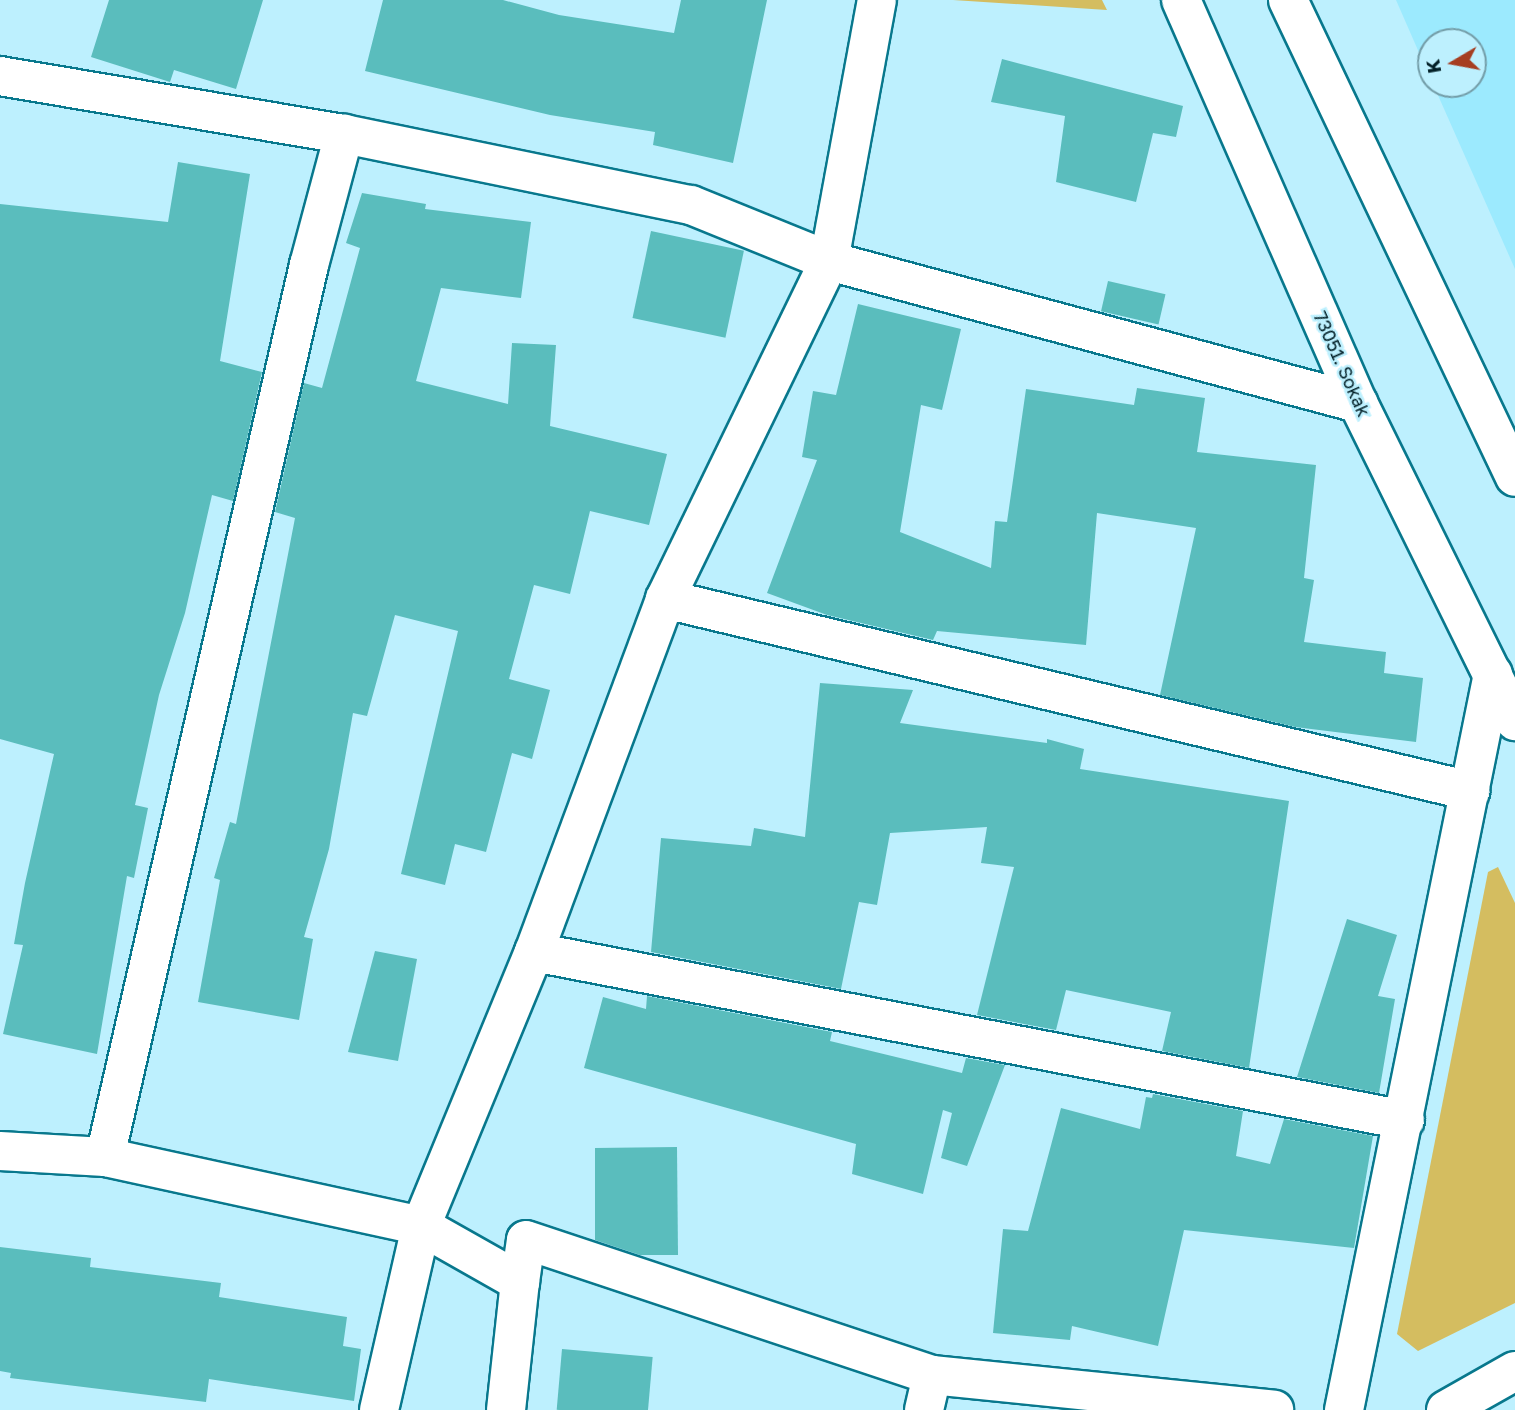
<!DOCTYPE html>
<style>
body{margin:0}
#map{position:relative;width:1515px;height:1410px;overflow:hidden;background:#bdf0fe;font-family:"Golos Text",sans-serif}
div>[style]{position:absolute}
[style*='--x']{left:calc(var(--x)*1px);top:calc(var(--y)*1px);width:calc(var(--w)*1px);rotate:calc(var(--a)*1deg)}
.built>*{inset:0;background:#9ceafe}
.green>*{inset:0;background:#d4bd60}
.building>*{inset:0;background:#5abdbd;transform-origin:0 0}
.roads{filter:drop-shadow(2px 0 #08788d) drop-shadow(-2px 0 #08788d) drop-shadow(0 2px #08788d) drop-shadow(0 -2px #08788d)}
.minor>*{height:38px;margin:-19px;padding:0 19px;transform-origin:19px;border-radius:19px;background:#fff}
.secondary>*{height:38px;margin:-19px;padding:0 19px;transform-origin:19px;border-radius:19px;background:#fff}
span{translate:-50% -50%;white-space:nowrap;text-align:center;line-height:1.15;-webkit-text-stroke:5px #bdf0fe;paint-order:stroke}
.street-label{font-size:18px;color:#032027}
.north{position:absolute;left:1417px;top:28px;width:70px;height:70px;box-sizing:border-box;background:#bdf0fe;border:2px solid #739da8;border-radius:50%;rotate:260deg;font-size:19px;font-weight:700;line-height:28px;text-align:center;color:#032027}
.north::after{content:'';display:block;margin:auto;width:24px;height:32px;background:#a63e21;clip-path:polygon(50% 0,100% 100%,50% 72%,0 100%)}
</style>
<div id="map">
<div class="built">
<div style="clip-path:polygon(1396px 0,1515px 0,1515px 269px,1433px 84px,1473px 84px,1473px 42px,1431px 42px,1431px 80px)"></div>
</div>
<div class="green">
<div style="clip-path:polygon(952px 0,1102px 0,1107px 10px,953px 0)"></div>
<div style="clip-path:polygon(1498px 867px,1515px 903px,1515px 1303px,1418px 1351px,1397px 1334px,1488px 872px)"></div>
</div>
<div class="building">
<div style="clip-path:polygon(109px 0,263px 0,236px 89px,174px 70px,170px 82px,91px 57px)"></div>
<div style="clip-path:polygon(383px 0,503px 0,559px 15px,674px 33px,681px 0,767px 0,733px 163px,653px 145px,655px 132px,550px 115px,365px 71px)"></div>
<div style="clip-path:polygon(1002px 59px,1183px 106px,1176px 137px,1153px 133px,1136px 202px,1056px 182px,1065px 116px,991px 102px)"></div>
<div style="clip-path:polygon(178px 162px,250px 174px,220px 361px,262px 372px,233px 501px,212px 495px,185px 613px,159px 695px,135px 805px,148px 808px,134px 878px,127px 876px,97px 1054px,3px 1034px,23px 945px,14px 944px,25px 883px,54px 754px,0 739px,0 204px,168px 222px)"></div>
<div style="clip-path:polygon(362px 193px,426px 204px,425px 209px,531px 222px,521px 298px,441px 288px,416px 381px,508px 404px,512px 343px,556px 345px,550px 426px,667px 454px,649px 525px,590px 511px,570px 594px,534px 585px,509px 679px,550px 690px,532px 759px,512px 753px,486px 852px,455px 844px,445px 885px,401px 874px,458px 631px,395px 615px,367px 716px,353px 713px,329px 849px,304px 937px,313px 939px,299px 1020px,198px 1002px,220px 880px,214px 878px,230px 822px,236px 824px,295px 518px,275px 512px,304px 383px,322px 388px,360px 248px,346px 243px)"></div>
<div style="left:651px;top:231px;width:95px;height:89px;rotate:12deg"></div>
<div style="left:1108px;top:281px;width:59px;height:31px;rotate:13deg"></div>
<div style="clip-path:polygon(858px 304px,961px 329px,942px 410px,921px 405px,900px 532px,991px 568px,995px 521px,1007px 522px,1026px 389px,1134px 405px,1137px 388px,1205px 398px,1197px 452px,1316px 465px,1304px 578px,1314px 580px,1304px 642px,1386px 652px,1384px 673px,1423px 678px,1416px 742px,1295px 727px,1160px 695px,1196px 528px,1097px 513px,1086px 645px,937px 631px,933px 640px,827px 615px,767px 593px,817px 460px,802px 457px,813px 391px,836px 395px)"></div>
<div style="clip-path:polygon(820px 683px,913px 690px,900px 723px,1047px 743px,1047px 739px,1084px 749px,1080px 769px,1289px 801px,1249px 1068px,1162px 1051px,1171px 1012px,1066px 990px,1056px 1030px,977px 1015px,1014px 867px,981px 863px,987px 827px,890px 833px,877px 905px,859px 902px,841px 989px,651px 952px,661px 838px,751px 846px,754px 828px,805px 837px)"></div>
<div style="clip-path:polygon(1347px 919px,1397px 935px,1378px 996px,1395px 999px,1379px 1093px,1297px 1077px)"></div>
<div style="clip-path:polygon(375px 951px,417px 959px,398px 1061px,348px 1052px)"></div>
<div style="clip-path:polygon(647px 996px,832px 1032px,830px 1041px,962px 1073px,966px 1058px,1005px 1065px,967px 1166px,941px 1158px,952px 1113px,943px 1110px,923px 1194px,852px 1174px,856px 1144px,584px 1068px,603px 997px,646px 1009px)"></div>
<div style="clip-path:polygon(1153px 1094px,1243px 1111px,1236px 1156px,1270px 1164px,1284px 1119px,1373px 1136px,1354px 1248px,1184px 1230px,1158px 1346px,1072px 1326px,1070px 1340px,993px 1333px,1003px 1229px,1028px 1231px,1061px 1108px,1140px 1129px,1146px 1097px,1152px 1098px)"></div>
<div style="clip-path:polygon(677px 1147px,678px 1255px,640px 1255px,595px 1240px,595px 1148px)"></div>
<div style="clip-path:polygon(0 1247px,91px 1258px,90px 1267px,221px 1283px,219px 1297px,347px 1317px,343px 1346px,361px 1349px,354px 1401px,209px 1379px,206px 1402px,10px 1378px,11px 1373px,0 1371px)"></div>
<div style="left:562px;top:1349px;width:91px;height:61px;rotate:5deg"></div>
</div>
<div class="roads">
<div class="minor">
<div style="--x:0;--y:76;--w:349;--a:9.6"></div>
<div style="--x:344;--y:134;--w:354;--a:11.6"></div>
<div style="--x:691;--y:205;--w:149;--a:22.1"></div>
<div style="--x:829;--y:261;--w:548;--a:15.03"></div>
<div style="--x:665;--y:599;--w:828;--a:13.41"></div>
<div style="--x:534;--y:952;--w:887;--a:10.92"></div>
<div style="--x:0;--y:1151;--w:105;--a:3.3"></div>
<div style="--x:105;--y:1157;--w:323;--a:12.3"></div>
<div style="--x:421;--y:1226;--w:114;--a:29.5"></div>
<div style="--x:520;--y:1282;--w:42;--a:-81.9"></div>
<div style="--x:526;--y:1240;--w:428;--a:18.4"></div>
<div style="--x:932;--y:1375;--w:344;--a:5.8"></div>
<div style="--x:105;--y:1157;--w:915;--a:-77.12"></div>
<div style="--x:309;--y:265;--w:136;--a:-75"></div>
<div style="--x:379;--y:1410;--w:189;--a:-77.1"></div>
<div style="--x:421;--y:1226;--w:296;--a:-67.6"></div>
<div style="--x:534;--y:952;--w:377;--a:-69.6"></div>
<div style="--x:665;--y:599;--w:376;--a:-64.1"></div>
<div style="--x:829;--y:261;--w:265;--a:-79.6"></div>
<div style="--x:506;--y:1410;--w:129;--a:-83.8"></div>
<div style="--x:924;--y:1410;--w:36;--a:-77"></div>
<div style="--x:1344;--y:1410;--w:751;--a:-78.56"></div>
<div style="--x:1446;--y:1410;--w:79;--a:-29.5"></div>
</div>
<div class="secondary">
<div style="--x:1181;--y:0;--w:440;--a:66.3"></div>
<div style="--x:1358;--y:403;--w:355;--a:63.7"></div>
<div style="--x:1288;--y:0;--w:528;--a:64.55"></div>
</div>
</div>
<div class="street-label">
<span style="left:1342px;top:364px;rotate:66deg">73051. Sokak</span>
</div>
<div class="north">K</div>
</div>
